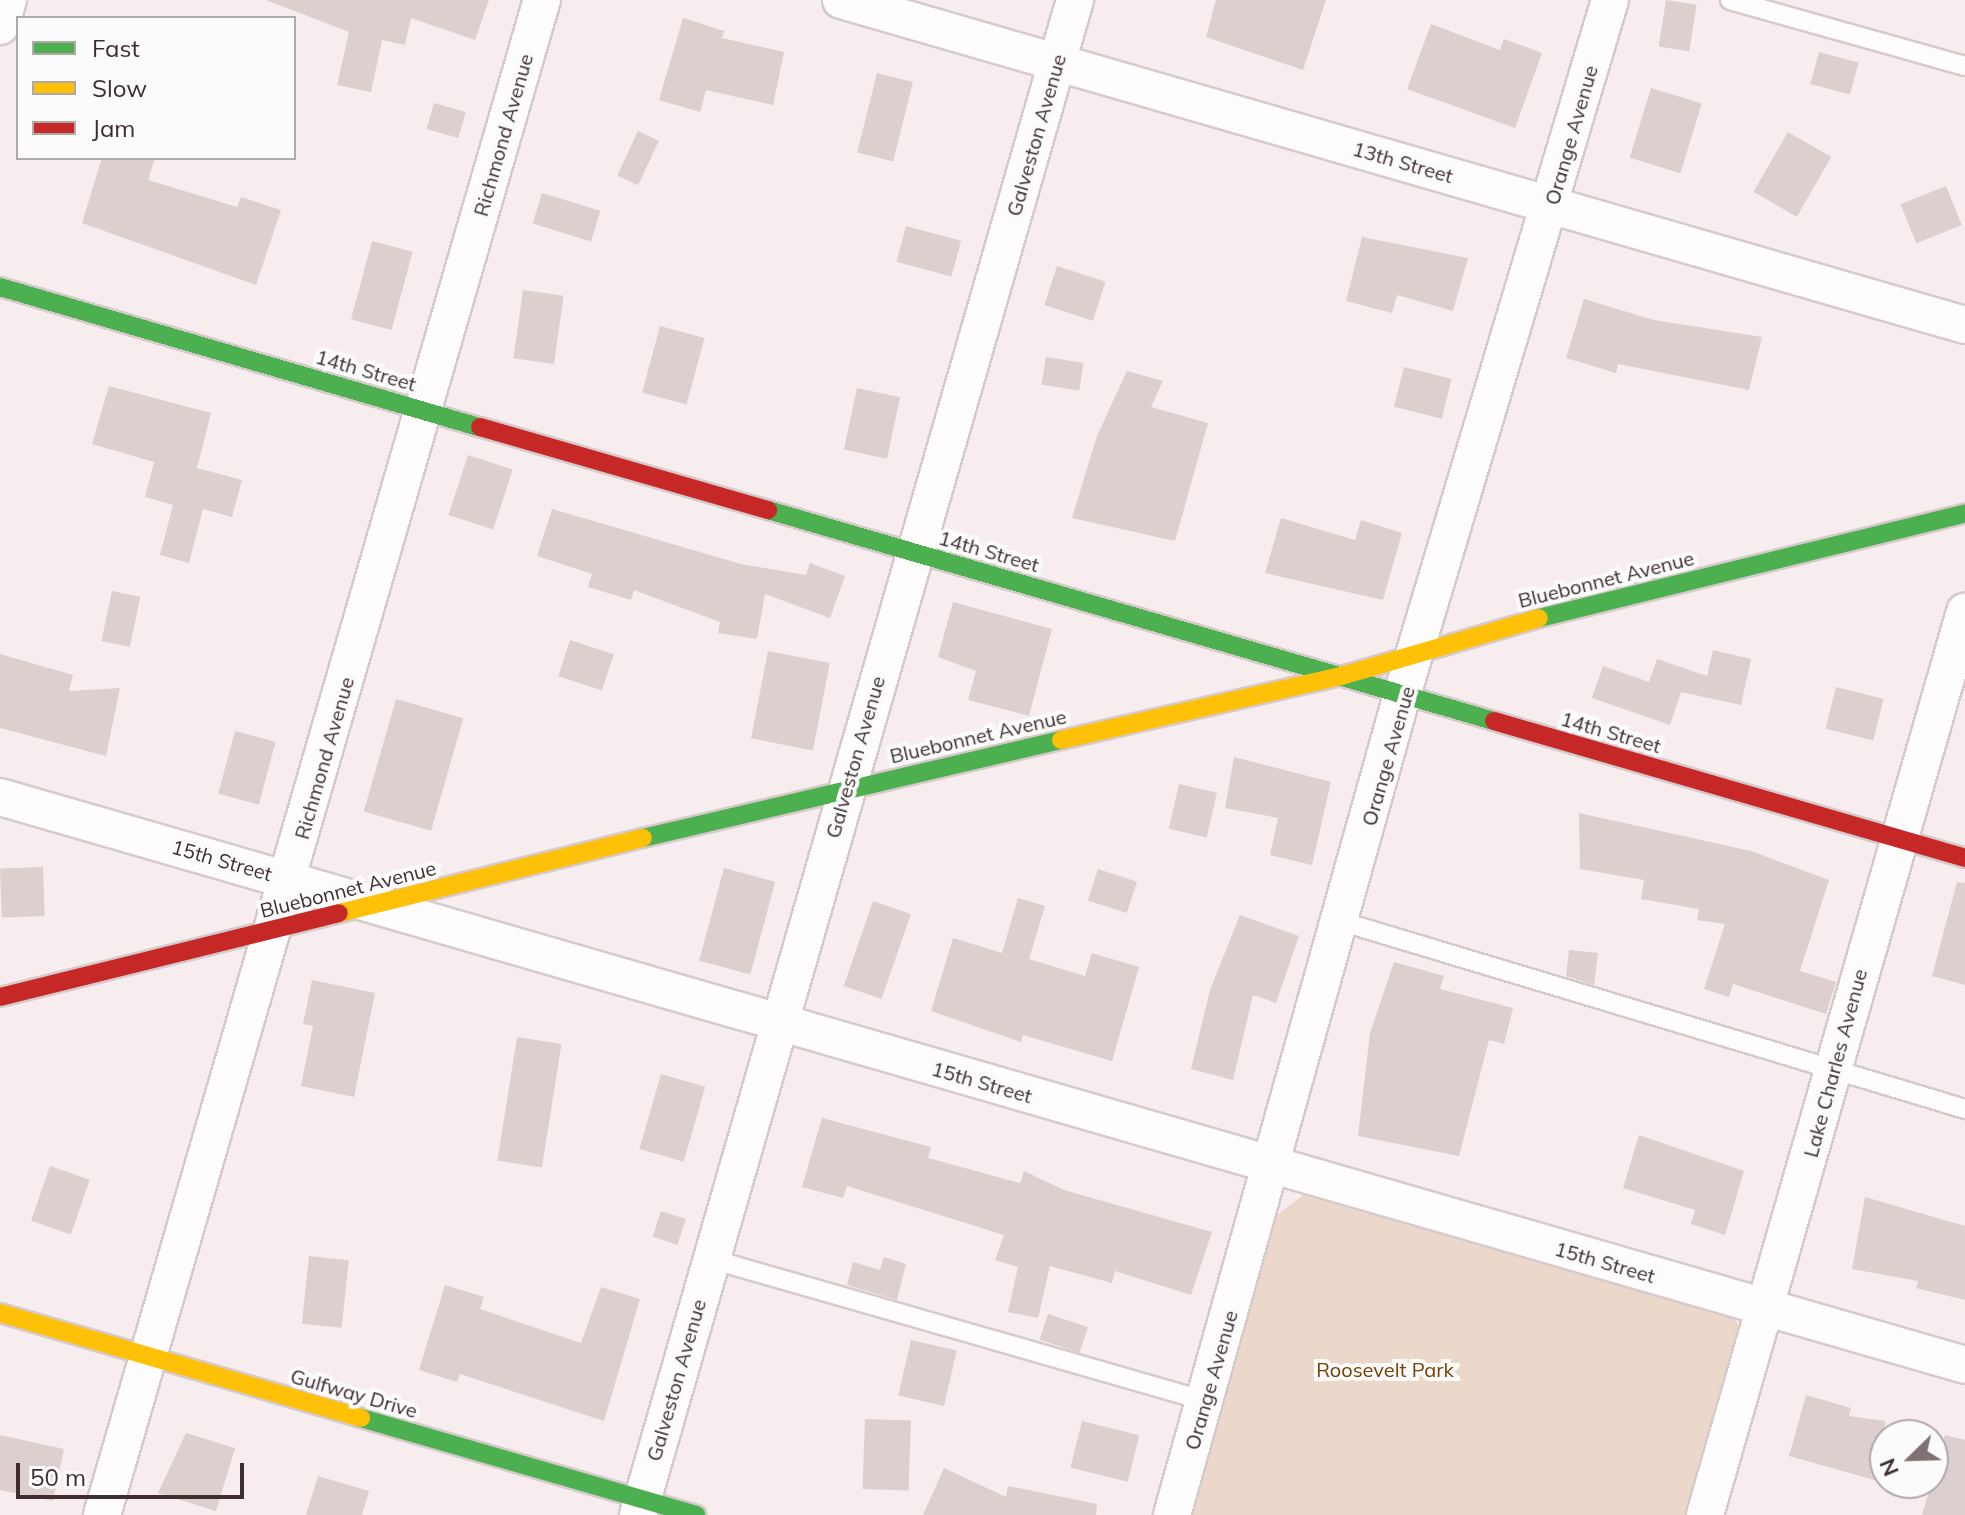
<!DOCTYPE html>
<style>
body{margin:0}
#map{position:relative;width:1965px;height:1515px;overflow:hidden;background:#f7edee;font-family:Mulish,sans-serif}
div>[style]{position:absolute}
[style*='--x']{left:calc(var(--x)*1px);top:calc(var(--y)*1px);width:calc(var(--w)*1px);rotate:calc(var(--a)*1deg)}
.green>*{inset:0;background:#ecd8cb}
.building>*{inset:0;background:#dccfce;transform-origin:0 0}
.roads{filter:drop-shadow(2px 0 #d6cacb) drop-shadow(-2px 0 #d6cacb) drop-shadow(0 2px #d6cacb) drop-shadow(0 -2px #d6cacb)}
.lane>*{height:18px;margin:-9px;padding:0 9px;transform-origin:9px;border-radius:9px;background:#fefcfc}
.street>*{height:36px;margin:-18px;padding:0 18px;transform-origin:18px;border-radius:18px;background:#fefcfc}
.fast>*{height:18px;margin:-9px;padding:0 9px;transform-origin:9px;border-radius:9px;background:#4caf50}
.slow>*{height:18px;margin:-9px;padding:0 9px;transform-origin:9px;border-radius:9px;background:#ffc107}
.jam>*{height:18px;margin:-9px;padding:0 9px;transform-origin:9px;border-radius:9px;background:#c62828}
span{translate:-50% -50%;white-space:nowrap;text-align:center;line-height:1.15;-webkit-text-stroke:8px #fbfbfb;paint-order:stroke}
.street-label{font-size:20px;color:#3f2e30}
.park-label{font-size:20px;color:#763f00}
.legend{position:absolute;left:16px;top:16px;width:280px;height:144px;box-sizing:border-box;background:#fbfbfb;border:2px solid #b0a9aa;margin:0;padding:10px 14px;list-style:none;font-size:24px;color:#3f2e30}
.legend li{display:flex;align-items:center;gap:16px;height:40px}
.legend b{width:40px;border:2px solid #b0a9aa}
.north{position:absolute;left:1869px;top:1419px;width:80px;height:80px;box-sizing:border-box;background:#fbfbfb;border:2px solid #b0a9aa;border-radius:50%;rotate:247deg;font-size:22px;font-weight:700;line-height:32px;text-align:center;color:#3f2e30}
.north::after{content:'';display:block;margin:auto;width:28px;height:36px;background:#7f7172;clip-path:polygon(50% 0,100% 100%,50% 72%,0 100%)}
.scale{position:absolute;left:16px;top:1463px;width:228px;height:36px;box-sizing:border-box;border:4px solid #3f2e30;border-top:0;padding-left:10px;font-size:24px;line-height:28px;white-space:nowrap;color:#3f2e30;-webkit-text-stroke:6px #fbfbfb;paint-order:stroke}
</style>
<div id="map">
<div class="green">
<div style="clip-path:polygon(1303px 1195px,1733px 1318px,1743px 1330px,1692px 1515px,1192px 1515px,1277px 1215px)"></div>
</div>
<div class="building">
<div style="clip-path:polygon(266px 0,489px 0,475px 40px,411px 18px,405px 45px,382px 40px,371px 92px,337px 85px,349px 32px)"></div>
<div style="clip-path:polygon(1216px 0,1326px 0,1303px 70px,1206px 37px)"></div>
<div style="left:1666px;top:0;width:31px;height:47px;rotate:9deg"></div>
<div style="clip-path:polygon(683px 18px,724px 31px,722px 38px,784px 52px,773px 105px,706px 90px,700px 112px,659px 100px)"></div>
<div style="clip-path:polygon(1431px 24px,1500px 50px,1504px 39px,1542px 53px,1515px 128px,1407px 89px)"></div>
<div style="left:1819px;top:52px;width:41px;height:33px;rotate:15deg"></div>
<div style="left:877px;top:73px;width:37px;height:82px;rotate:14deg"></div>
<div style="left:1651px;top:88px;width:53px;height:73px;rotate:17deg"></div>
<div style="left:434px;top:103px;width:33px;height:27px;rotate:16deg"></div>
<div style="left:638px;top:131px;width:23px;height:49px;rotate:25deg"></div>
<div style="left:1788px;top:132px;width:50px;height:69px;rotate:30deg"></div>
<div style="clip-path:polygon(102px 158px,155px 158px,148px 180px,237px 207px,241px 197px,281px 210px,256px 285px,82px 223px)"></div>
<div style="left:1946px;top:186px;width:42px;height:49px;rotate:68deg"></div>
<div style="left:542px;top:193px;width:61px;height:32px;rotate:17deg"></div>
<div style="left:906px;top:226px;width:57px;height:37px;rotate:15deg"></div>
<div style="clip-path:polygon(1362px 237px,1468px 258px,1453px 311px,1397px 295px,1392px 313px,1346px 301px)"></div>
<div style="left:372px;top:241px;width:42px;height:81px;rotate:15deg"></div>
<div style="left:1057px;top:266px;width:51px;height:41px;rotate:18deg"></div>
<div style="left:523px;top:290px;width:41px;height:69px;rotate:8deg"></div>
<div style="clip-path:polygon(1584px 299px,1654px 320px,1762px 337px,1749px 390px,1618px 364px,1616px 373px,1566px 358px)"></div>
<div style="left:660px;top:326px;width:46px;height:69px;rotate:15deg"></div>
<div style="left:1046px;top:357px;width:38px;height:28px;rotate:9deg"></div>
<div style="left:1404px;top:367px;width:49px;height:41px;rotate:14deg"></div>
<div style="clip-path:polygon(1127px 371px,1163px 381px,1151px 407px,1208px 423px,1175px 541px,1072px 518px,1097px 436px)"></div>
<div style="clip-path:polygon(109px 386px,211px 413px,197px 468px,242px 480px,232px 517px,203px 509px,189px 563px,160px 555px,173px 505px,145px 497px,154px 462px,92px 444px)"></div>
<div style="left:857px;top:388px;width:44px;height:63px;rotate:12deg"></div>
<div style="left:468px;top:455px;width:47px;height:63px;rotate:18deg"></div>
<div style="clip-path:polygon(552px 509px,741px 564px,806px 575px,810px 563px,845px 576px,830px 618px,765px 594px,757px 639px,718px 633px,720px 622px,634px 590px,631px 600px,588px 587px,592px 574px,537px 556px)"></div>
<div style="clip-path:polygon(1281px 518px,1355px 540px,1361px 520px,1402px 533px,1383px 600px,1265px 573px)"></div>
<div style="left:112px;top:591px;width:29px;height:51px;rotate:12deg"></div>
<div style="clip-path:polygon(953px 602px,1052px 629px,1029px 716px,968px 700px,976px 671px,938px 657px)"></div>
<div style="left:570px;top:640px;width:46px;height:38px;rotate:18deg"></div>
<div style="clip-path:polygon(1713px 650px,1751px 659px,1741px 705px,1681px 692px,1670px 725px,1592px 698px,1603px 666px,1649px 682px,1657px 659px,1707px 676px)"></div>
<div style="left:768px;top:651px;width:63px;height:89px;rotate:11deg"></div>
<div style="clip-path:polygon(0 654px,73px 675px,69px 691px,120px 688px,106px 756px,0 728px)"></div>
<div style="left:1836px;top:687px;width:49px;height:43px;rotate:14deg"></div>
<div style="left:396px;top:699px;width:70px;height:117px;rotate:16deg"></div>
<div style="left:235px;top:731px;width:42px;height:65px;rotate:15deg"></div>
<div style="clip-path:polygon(1234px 757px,1331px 782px,1312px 865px,1270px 855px,1278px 818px,1225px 808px)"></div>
<div style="left:1179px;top:784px;width:39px;height:46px;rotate:13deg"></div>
<div style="clip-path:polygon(1579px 813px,1751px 851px,1829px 880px,1800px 971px,1836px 982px,1826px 1014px,1733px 984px,1729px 997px,1704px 989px,1725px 924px,1697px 920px,1699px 909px,1641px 899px,1644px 880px,1580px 869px)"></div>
<div style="left:43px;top:867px;width:49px;height:43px;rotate:88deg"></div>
<div style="left:724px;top:868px;width:53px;height:96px;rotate:15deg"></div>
<div style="left:1098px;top:869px;width:41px;height:33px;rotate:18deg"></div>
<div style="clip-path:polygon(1957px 882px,1965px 883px,1965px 985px,1932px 976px)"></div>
<div style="clip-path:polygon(1018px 898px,1045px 906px,1029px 959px,1085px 976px,1092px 953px,1139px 967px,1112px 1061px,1023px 1035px,1021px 1042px,931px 1011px,953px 938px,1002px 953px)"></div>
<div style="left:873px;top:901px;width:40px;height:90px;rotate:19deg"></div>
<div style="clip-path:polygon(1240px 915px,1299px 936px,1276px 1003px,1253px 995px,1233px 1080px,1191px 1069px,1210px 990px)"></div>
<div style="clip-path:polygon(1569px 950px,1598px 953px,1594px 985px,1566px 976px)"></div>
<div style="clip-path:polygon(1394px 962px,1444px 976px,1440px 989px,1513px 1008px,1504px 1044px,1489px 1040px,1459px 1156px,1358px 1136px,1370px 1033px)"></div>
<div style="clip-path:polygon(312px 980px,375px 993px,354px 1097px,301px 1086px,313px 1026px,303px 1024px)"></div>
<div style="left:517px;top:1037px;width:45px;height:125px;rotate:9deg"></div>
<div style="left:661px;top:1074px;width:46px;height:78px;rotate:16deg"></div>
<div style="clip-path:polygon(822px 1118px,931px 1147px,928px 1158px,1020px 1183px,1024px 1171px,1064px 1190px,1212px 1232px,1191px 1295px,1115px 1271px,1112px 1283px,1050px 1266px,1038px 1318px,1008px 1312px,1018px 1267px,995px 1260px,1004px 1235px,847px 1186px,843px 1198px,802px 1187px)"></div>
<div style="clip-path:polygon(1639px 1135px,1744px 1171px,1725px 1235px,1691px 1224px,1695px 1210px,1623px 1188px)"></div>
<div style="left:50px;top:1166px;width:42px;height:58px;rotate:19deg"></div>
<div style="clip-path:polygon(1865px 1197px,1965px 1226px,1965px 1300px,1916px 1288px,1918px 1281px,1852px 1269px)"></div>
<div style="left:661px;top:1211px;width:26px;height:27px;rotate:18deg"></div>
<div style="left:309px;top:1256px;width:40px;height:68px;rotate:6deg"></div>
<div style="clip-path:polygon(884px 1257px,906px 1264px,897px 1300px,847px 1285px,853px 1262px,880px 1270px)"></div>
<div style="clip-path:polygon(445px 1285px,484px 1297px,480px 1309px,581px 1343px,601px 1287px,640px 1299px,604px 1421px,460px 1374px,457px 1382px,419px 1370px)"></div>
<div style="left:1048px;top:1314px;width:42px;height:27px;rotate:18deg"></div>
<div style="left:911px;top:1340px;width:47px;height:57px;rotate:13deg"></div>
<div style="clip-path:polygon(1806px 1395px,1851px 1408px,1849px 1416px,1885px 1421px,1885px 1483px,1789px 1456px)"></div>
<div style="left:865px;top:1419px;width:46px;height:70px;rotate:2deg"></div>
<div style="left:1082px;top:1421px;width:59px;height:48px;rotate:14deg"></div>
<div style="clip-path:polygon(186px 1433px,235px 1448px,216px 1511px,158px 1493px)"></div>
<div style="clip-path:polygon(0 1435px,64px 1449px,53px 1501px,0 1490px)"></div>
<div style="clip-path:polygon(1945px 1435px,1965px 1440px,1965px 1515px,1922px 1515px)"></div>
<div style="clip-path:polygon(944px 1468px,1006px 1497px,1008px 1486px,1097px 1504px,1096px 1515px,923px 1515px)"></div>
<div style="clip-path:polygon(318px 1476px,369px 1491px,362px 1515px,306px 1515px)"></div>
</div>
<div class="roads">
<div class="lane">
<div style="--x:1730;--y:0;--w:244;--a:15.7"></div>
<div style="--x:1343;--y:922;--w:650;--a:16.73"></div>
<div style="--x:711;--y:1259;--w:515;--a:16.01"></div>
</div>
<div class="street">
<div style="--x:841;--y:0;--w:1170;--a:16.13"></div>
<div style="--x:0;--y:26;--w:27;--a:-73"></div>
<div style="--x:0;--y:797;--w:2045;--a:16.12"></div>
<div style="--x:102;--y:1515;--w:1578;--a:-73.81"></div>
<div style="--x:638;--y:1515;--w:1577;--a:-73.91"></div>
<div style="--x:1172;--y:1515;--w:852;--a:-74.33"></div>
<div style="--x:1402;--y:695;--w:725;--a:-73.34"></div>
<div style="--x:1705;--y:1515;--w:940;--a:-73.94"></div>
</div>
<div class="fast">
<div style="--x:0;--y:287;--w:500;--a:16.3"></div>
<div style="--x:768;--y:510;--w:756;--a:16.21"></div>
<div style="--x:1539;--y:618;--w:439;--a:-13.8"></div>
<div style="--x:643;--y:838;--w:429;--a:-13.2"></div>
<div style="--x:361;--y:1418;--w:349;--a:16.1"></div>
</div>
<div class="slow">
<div style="--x:1061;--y:740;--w:287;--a:-12.9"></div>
<div style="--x:1341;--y:676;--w:206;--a:-16.3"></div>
<div style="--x:339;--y:913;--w:313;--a:-13.9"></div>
<div style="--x:0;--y:1313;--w:376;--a:16.2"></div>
</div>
<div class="jam">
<div style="--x:480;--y:427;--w:300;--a:16.1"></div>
<div style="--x:1494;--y:721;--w:491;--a:16.2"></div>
<div style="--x:0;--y:997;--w:349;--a:-13.9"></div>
</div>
</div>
<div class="street-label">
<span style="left:503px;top:135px;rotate:-74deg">Richmond Avenue</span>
<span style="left:1036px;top:135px;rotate:-74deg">Galveston Avenue</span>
<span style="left:1571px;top:135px;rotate:-74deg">Orange Avenue</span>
<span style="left:1403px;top:162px;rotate:16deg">13th Street</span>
<span style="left:366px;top:370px;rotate:16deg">14th Street</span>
<span style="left:989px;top:551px;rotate:16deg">14th Street</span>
<span style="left:1606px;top:579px;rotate:-14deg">Bluebonnet Avenue</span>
<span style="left:1611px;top:732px;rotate:16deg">14th Street</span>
<span style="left:978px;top:736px;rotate:-13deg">Bluebonnet Avenue</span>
<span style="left:1388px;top:756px;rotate:-74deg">Orange Avenue</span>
<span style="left:855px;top:757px;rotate:-74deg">Galveston Avenue</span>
<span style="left:324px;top:758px;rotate:-74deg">Richmond Avenue</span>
<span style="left:222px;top:860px;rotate:16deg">15th Street</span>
<span style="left:348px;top:889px;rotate:-14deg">Bluebonnet Avenue</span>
<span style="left:1835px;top:1063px;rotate:-75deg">Lake Charles Avenue</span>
<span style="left:982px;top:1082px;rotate:16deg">15th Street</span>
<span style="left:1605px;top:1262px;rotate:16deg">15th Street</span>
<span style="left:676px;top:1380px;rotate:-74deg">Galveston Avenue</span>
<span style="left:1211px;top:1380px;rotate:-74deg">Orange Avenue</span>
<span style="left:354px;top:1393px;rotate:16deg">Gulfway Drive</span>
</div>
<div class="park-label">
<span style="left:1385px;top:1369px">Roosevelt Park</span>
</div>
<ul class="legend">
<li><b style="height:10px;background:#4caf50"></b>Fast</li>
<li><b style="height:10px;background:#ffc107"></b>Slow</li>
<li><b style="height:10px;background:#c62828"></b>Jam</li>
</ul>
<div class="north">N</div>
<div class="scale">50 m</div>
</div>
